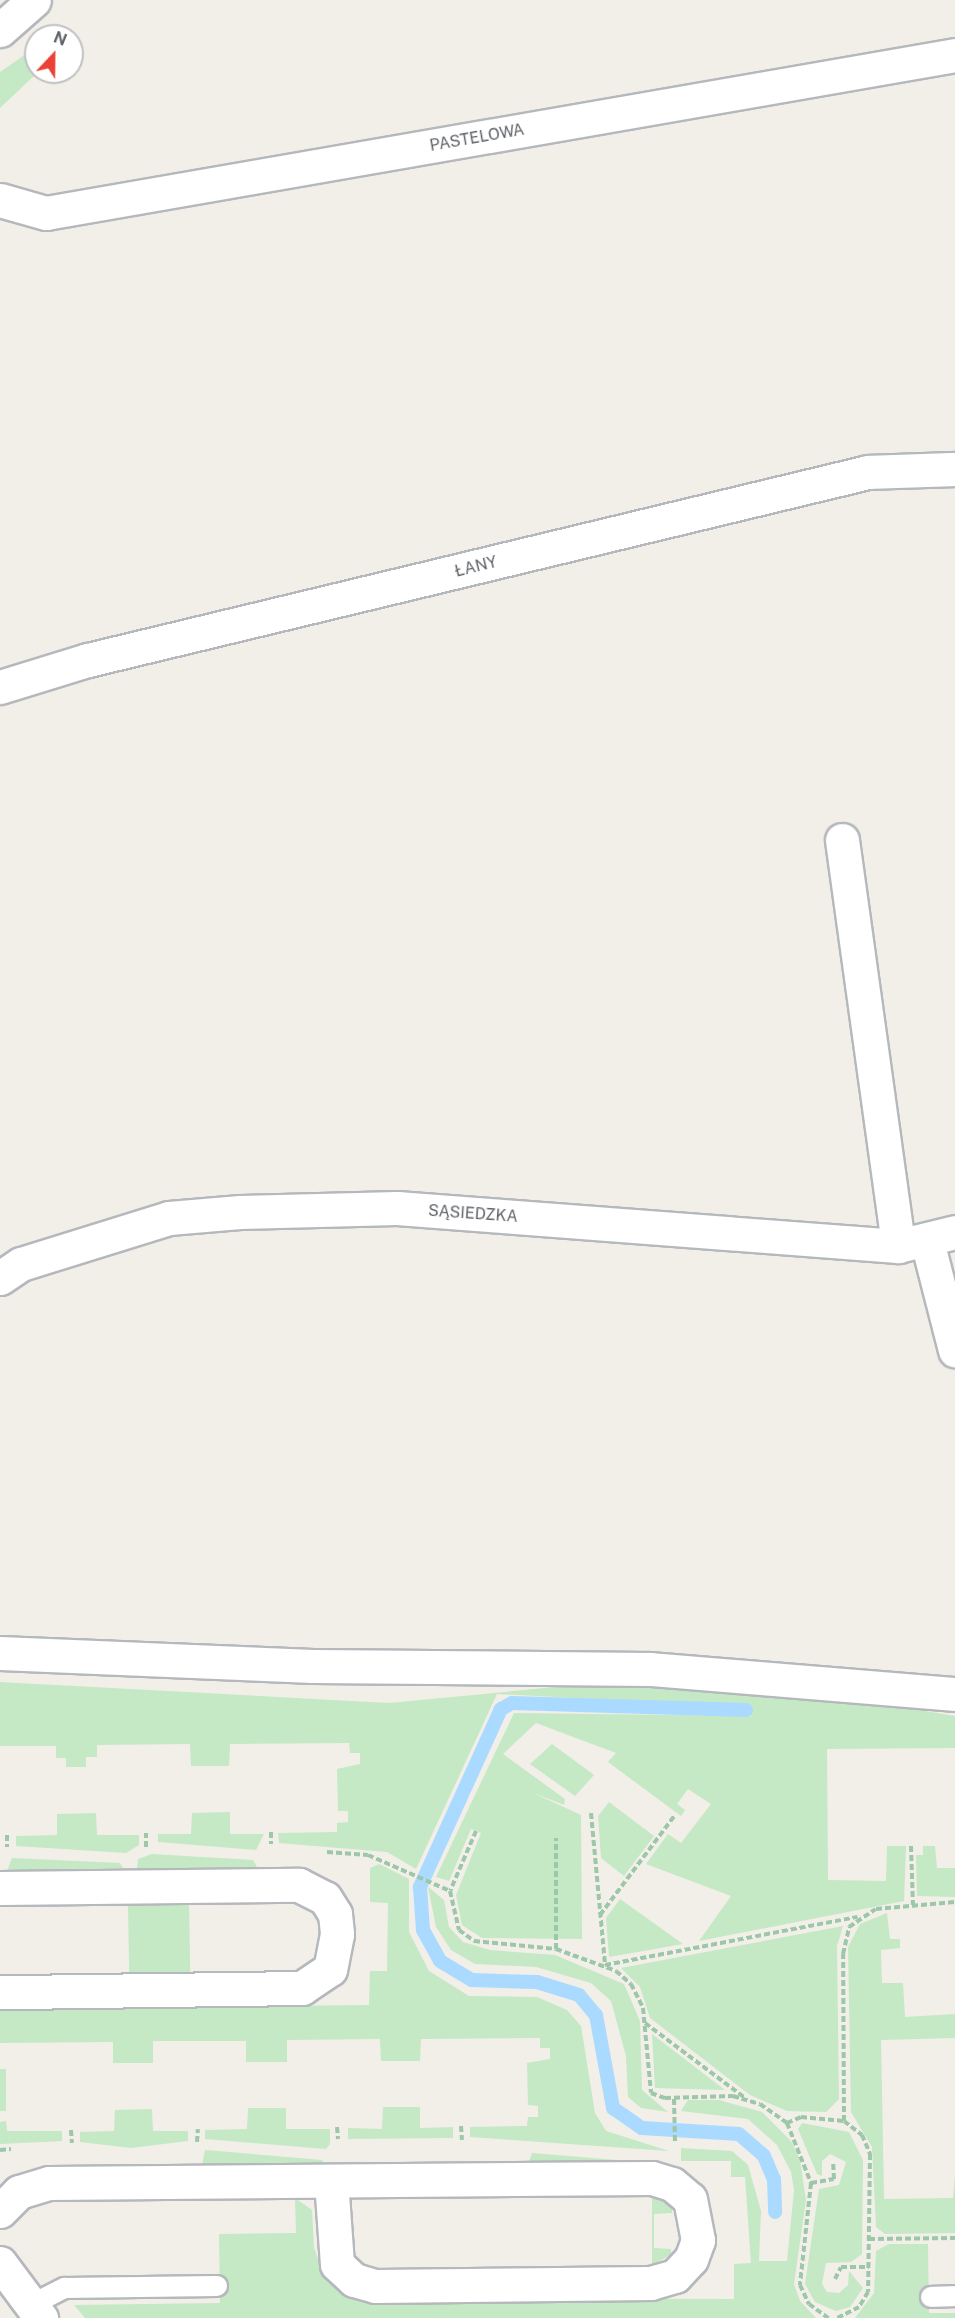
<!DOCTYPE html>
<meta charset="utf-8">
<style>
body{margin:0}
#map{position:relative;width:955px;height:2318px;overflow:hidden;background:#f1efe8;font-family:"Public Sans",sans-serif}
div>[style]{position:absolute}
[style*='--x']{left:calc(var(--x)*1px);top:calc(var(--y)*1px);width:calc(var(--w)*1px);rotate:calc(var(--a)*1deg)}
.green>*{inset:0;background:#c5e8c5;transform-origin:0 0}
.stream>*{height:14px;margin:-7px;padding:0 7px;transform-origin:7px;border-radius:7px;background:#aadaff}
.path>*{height:4px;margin-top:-2px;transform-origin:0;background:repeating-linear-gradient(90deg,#9cc7a9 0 6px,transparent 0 9px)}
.roads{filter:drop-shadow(2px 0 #b5b8bc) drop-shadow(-2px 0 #b5b8bc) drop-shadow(0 2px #b5b8bc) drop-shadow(0 -2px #b5b8bc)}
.lane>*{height:20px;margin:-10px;padding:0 10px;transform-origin:10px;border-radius:10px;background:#fff}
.street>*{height:33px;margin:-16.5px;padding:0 16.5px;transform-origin:16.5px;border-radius:16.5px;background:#fff}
.secondary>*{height:33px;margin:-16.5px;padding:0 16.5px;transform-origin:16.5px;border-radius:16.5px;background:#fff}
span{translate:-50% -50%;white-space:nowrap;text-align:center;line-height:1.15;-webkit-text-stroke:6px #fff;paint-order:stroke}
.street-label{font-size:16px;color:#5f6368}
.north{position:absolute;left:24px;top:24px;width:60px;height:60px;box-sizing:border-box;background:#fff;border:2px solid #bfc1c3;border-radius:50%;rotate:22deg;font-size:16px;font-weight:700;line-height:24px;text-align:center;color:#5f6368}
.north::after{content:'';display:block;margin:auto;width:21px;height:27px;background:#ea4335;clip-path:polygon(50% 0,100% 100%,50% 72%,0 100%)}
</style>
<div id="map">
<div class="green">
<div style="clip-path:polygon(26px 54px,37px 73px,0 108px,0 72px)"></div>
<div style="clip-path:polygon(650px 1678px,825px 1694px,955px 1716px,955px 1748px,827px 1749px,828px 1880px,886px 1881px,887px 1846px,906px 1846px,904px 1901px,699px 1941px,731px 1896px,646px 1864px,668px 1834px,681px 1843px,711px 1804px,688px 1789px,677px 1804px,685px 1810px,681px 1816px,608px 1762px,616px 1753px,536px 1723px,503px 1754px,565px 1799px,564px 1805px,531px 1792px,581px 1815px,582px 1939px,482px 1938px,462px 1925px,456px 1895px,481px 1833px,471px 1829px,449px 1881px,436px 1877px,514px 1713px,751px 1716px,751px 1707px,497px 1694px,416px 1869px,387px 1852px,279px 1843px,278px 1833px,337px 1832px,337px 1823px,348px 1822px,348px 1811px,338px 1811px,337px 1769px,360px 1764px,360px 1753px,350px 1753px,349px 1743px,230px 1744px,229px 1766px,191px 1766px,190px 1744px,97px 1745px,97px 1757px,86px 1757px,86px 1767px,66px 1767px,66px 1758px,56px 1758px,56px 1746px,0 1746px,0 1682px,389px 1703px)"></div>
<div style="clip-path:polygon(552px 1744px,594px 1775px,575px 1796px,530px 1764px)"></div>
<div style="clip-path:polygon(609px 1802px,654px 1836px,624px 1876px,601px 1858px,598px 1816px)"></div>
<div style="clip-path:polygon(230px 1812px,230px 1834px,264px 1834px,256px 1850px,158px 1842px,158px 1834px,191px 1834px,192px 1813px)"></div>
<div style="clip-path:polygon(96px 1813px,97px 1835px,139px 1835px,139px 1845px,126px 1853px,16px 1846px,16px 1836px,57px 1835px,57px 1814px)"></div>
<div style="clip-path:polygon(923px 1846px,935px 1846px,937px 1868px,955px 1868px,955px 1897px,917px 1896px,916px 1855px,923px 1855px)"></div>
<div style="clip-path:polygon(152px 1854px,253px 1860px,257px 1867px,137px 1869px,138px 1859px)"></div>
<div style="clip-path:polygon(12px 1858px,120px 1863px,123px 1868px,7px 1871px)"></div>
<div style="clip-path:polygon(379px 1864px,409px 1879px,409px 1932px,429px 1971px,469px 1996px,537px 1997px,567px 2010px,581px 2026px,595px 2113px,606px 2131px,669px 2151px,470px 2137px,470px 2127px,527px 2126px,528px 2117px,538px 2117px,538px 2106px,528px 2105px,527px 2063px,550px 2059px,550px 2048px,540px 2048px,540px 2038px,421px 2039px,420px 2061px,381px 2061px,380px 2039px,287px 2040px,287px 2062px,246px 2062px,246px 2041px,153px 2041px,153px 2063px,113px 2063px,113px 2042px,0 2043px,0 2009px,369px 2005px,370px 1971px,387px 1971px,388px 1903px,370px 1902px,370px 1868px)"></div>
<div style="clip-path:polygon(428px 1887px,444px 1900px,449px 1927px,463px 1942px,490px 1950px,555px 1955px,624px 1984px,640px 2021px,642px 2090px,668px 2112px,641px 2108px,628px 2097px,626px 2056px,611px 2001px,591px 1983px,536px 1967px,475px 1964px,451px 1950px,436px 1927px)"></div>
<div style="clip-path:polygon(620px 1899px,683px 1944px,609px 1957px,606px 1918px)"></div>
<div style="left:189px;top:1903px;width:70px;height:61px;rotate:89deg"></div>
<div style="clip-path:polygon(887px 1913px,890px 1939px,900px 1939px,900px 1948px,881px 1950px,882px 1983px,903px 1983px,905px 2017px,955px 2014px,955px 2038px,881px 2040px,884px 2199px,953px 2198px,955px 2175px,955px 2233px,885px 2234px,876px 2227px,872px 2147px,851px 2112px,848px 1947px,860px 1924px)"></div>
<div style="clip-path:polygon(843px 1926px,837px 1946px,839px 2099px,826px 2112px,787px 2111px,750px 2095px,650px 2018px,640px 1987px,621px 1968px)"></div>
<div style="clip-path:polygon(652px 2034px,725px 2090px,655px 2088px)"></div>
<div style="left:0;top:2069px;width:6px;height:42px"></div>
<div style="clip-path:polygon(688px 2100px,719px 2100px,762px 2112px,791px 2141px,800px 2160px,806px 2200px,794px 2284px,800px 2301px,816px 2318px,85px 2318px,74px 2305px,220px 2303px,219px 2234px,296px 2233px,295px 2198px,312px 2210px,314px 2248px,326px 2280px,354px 2298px,734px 2299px,734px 2264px,751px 2263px,745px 2177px,731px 2177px,731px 2161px,681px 2161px,681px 2148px,732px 2151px,748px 2165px,761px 2211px,759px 2261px,787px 2261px,794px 2190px,791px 2172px,777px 2145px,748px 2119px,681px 2111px)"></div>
<div style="clip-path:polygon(383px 2107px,420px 2107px,420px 2128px,453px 2127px,453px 2138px,348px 2139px,348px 2128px,382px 2129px)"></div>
<div style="clip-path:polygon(248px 2108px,286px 2108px,286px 2129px,330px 2129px,330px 2144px,326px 2149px,205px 2139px,205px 2130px,247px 2129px)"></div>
<div style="clip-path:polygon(152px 2109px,153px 2131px,188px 2131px,188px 2141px,131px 2148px,80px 2142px,80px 2132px,114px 2131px,115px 2110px)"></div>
<div style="clip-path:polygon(6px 2121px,7px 2131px,62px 2131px,62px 2141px,0 2144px,0 2122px)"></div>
<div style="clip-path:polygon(802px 2123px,849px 2132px,863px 2160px,862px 2254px,851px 2262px,826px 2263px,822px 2284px,827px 2292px,839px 2293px,848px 2285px,849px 2271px,863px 2288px,850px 2307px,836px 2311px,815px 2302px,805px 2284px,819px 2189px,839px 2185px,846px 2162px,830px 2154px,822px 2161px,822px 2176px,817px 2174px,798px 2129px)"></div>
<div style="clip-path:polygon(205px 2150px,322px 2160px,324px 2164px,202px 2165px)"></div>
<div style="clip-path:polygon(532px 2153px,628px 2161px,529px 2162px)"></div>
<div style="clip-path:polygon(652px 2195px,672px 2207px,672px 2213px,654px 2214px,654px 2248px,671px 2249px,671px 2254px,652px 2266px)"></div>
<div style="clip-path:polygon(889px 2244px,928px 2244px,929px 2313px,955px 2313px,955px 2318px,855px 2318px,874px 2293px,876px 2251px)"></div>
</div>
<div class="stream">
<div style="--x:746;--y:1710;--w:234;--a:-178.3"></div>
<div style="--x:512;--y:1703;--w:13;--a:151"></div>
<div style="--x:501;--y:1709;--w:196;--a:114.5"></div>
<div style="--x:420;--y:1887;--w:43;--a:86"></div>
<div style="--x:423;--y:1930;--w:35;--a:61"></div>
<div style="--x:440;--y:1961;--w:37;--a:31"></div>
<div style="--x:472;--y:1980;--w:65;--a:1.8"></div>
<div style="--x:537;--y:1982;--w:44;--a:17.2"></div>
<div style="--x:579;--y:1995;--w:26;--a:50"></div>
<div style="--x:596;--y:2015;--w:95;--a:79.6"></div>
<div style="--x:613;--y:2108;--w:35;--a:35"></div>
<div style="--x:642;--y:2128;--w:97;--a:3.5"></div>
<div style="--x:739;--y:2134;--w:33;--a:41"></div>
<div style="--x:764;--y:2156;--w:25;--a:67"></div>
<div style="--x:774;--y:2179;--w:33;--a:88"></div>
</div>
<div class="path">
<div style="--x:591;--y:1813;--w:153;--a:84.7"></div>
<div style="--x:605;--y:1965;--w:257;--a:-10.8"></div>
<div style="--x:476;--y:1831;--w:65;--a:113.4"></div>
<div style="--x:450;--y:1891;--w:40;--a:77"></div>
<div style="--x:459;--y:1930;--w:19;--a:36"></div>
<div style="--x:474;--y:1941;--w:82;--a:5.6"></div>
<div style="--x:556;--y:1949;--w:64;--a:20.1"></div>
<div style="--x:616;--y:1971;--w:20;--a:41"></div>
<div style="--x:631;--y:1984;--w:27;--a:63"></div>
<div style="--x:643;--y:2008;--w:85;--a:84.6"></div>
<div style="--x:651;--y:2093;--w:15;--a:20"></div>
<div style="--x:665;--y:2098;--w:68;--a:-1.7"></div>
<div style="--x:733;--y:2096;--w:28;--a:17"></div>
<div style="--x:760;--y:2104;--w:33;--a:35"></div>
<div style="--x:787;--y:2123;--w:65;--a:68.2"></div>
<div style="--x:811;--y:2183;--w:103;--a:96.2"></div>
<div style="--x:800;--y:2285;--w:21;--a:65"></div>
<div style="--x:809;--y:2304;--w:24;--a:36"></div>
<div style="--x:271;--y:1832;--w:12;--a:90"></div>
<div style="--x:7;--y:1835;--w:12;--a:90"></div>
<div style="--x:911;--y:1846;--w:59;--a:88.1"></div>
<div style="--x:146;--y:1847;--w:14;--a:-90"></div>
<div style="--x:327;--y:1852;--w:41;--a:4.2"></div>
<div style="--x:368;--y:1855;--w:90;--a:23.7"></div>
<div style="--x:600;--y:1915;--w:125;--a:-53.1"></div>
<div style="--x:556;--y:1949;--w:111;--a:-90"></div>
<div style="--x:645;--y:2023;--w:124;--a:36.8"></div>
<div style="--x:674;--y:2099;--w:44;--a:88.7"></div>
<div style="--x:844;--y:2121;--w:167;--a:-90.3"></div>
<div style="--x:843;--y:1954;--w:28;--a:-77"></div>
<div style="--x:849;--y:1927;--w:32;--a:-34"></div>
<div style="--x:876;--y:1909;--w:79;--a:-5.1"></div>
<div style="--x:787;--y:2123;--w:15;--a:-23"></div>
<div style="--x:801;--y:2117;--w:43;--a:5.3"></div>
<div style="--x:844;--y:2121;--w:23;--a:38"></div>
<div style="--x:862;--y:2135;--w:21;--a:67"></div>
<div style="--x:870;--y:2154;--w:138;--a:90.8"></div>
<div style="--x:868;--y:2292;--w:17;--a:121"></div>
<div style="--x:859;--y:2307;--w:25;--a:153"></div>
<div style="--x:461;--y:2126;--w:14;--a:86"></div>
<div style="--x:337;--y:2127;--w:12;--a:85"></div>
<div style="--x:71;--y:2130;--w:13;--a:86"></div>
<div style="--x:197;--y:2142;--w:13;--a:-86"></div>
<div style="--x:0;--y:2150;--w:11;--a:-5"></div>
<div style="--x:811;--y:2183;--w:23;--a:-10"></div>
<div style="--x:834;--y:2179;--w:18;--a:-93"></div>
<div style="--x:869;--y:2239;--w:86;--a:-0.7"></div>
<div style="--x:835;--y:2279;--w:13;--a:-63"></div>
<div style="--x:841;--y:2267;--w:28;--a:0"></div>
</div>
<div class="roads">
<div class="lane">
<div style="--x:931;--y:2297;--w:24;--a:-2"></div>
<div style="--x:31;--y:2305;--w:38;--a:-27"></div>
<div style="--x:65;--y:2288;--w:152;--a:-0.8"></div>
</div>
<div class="street">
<div style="--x:0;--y:200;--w:48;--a:15.8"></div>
<div style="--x:46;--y:213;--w:923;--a:-9.86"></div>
<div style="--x:0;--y:687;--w:92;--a:-17.1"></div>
<div style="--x:88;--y:660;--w:802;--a:-13.55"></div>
<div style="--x:868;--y:472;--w:87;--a:-2"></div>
<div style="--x:842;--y:840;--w:410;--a:82.1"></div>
<div style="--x:927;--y:1241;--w:113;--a:75.6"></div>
<div style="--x:0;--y:1278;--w:25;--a:-34"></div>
<div style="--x:21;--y:1264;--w:155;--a:-17.3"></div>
<div style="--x:169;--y:1218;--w:71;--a:-4.8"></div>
<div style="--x:240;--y:1212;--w:157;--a:-1.5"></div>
<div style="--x:397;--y:1208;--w:502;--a:4.34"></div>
<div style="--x:898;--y:1246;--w:59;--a:-13.8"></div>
<div style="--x:0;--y:1653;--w:313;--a:2.4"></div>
<div style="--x:313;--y:1666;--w:337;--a:0.5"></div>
<div style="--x:650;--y:1669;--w:306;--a:4.7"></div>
<div style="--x:0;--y:1888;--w:299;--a:-0.6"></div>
<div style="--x:299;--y:1885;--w:29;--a:27"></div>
<div style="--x:325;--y:1898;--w:19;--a:58"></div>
<div style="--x:335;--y:1914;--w:20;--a:84"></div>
<div style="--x:337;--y:1934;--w:36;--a:101"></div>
<div style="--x:330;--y:1969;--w:34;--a:146"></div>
<div style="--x:302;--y:1988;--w:302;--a:179.2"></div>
<div style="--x:0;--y:2211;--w:27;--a:-45"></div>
<div style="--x:19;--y:2192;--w:31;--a:-17"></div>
<div style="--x:49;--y:2183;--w:603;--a:-0.48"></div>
<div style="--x:652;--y:2178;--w:21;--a:17"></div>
<div style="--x:672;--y:2184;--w:23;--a:40"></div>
<div style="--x:690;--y:2199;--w:42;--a:79"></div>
<div style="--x:698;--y:2240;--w:20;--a:110"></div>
<div style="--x:691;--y:2259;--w:23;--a:133"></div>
<div style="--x:675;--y:2276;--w:25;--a:164"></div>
<div style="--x:651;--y:2283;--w:276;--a:179.4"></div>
<div style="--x:375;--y:2286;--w:22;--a:-164"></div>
<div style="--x:354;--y:2280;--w:23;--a:-137"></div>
<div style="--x:337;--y:2264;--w:83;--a:-94.1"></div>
<div style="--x:0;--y:2263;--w:69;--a:53.3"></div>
</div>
<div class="secondary">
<div style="--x:0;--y:30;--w:45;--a:-41.4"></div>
</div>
</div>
<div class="street-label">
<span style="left:477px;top:138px;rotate:-10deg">PASTELOWA</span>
<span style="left:476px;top:567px;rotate:-14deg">ŁANY</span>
<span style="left:473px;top:1214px;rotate:4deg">SĄSIEDZKA</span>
</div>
<div class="north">N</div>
</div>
